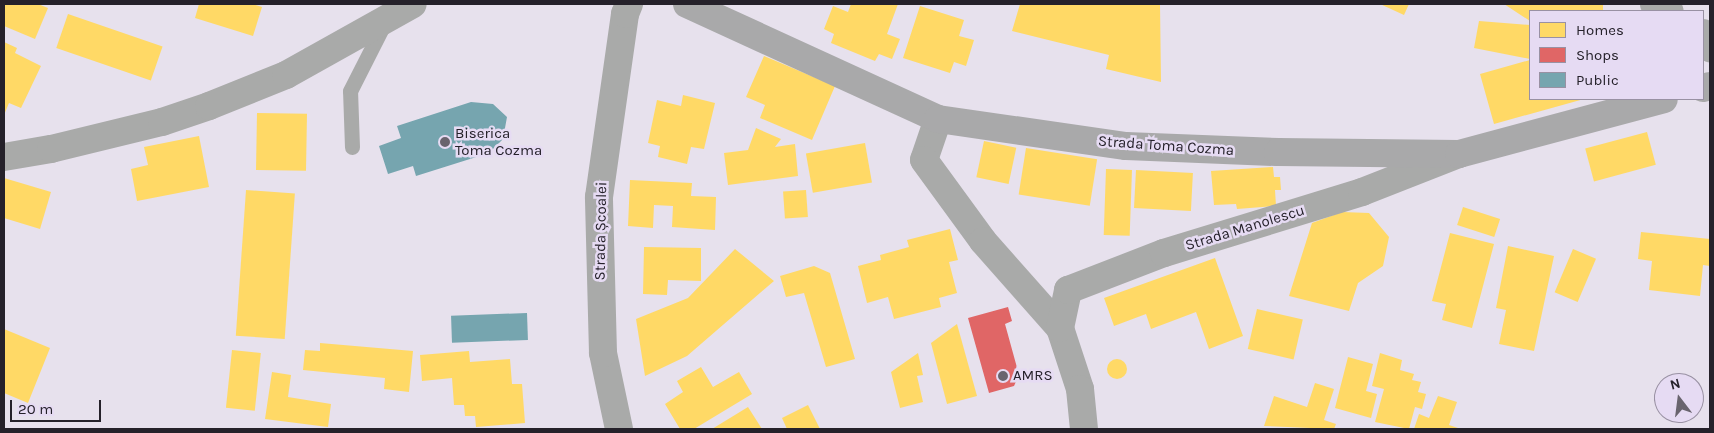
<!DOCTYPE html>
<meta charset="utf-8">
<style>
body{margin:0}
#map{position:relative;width:1714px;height:433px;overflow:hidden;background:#e7e1ed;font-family:Karla,sans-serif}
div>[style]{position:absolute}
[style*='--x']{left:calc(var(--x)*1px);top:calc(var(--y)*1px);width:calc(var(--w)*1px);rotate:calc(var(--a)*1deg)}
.homes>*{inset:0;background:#ffd966;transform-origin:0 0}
.round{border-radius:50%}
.shops>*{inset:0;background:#e06666}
.public>*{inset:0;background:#76a5af;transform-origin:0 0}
.lane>*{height:15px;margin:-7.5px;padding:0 7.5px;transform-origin:7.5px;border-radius:7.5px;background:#a9aaa9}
.street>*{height:28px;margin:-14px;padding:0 14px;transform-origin:14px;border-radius:14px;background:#a9aaa9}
.secondary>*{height:28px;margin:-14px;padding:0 14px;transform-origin:14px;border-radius:14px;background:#a9a9aa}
.dots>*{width:14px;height:14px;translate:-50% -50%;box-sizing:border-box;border:2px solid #e6dbf3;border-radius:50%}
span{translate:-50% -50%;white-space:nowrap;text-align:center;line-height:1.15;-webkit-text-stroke:5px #e6dbf3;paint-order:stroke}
.poi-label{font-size:15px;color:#25212a}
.left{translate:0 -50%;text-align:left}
.street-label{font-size:15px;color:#25212a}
.frame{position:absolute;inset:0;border:5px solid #25212a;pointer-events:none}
.legend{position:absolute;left:1529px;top:10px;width:175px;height:90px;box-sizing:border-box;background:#e6dbf3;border:1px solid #9991a3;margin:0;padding:6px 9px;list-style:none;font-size:15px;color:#25212a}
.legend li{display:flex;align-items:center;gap:10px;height:25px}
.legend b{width:25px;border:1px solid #9991a3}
.north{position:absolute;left:1654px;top:373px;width:50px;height:50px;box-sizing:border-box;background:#e6dbf3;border:1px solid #9991a3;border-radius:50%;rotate:345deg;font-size:14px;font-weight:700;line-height:20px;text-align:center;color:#25212a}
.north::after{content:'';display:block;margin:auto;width:18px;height:22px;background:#69646e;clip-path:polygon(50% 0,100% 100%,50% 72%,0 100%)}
.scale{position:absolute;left:10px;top:400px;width:91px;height:22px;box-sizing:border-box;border:2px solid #25212a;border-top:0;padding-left:6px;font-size:15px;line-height:18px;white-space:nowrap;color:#25212a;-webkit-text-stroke:4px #e6dbf3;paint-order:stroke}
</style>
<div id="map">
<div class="homes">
<div style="clip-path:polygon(4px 4px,38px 4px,48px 8px,35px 39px,4px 26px)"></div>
<div style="clip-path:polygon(199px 4px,252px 4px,262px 7px,253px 36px,195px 18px)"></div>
<div style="clip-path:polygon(851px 4px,898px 4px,887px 34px,900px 39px,892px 59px,879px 54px,875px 61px,831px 43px,834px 34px,824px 29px,833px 6px,848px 12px)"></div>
<div style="clip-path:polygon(1020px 4px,1160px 4px,1161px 82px,1106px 69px,1109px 55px,1012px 31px)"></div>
<div style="clip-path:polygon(1380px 4px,1409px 4px,1404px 15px)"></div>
<div style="clip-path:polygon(1504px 4px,1600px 4px,1603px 5px,1603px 11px,1530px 11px,1530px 21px)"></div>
<div style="clip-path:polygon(920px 6px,964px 20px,959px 36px,974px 40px,966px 66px,954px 62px,950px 73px,903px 58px)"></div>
<div style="left:68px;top:14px;width:100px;height:36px;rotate:19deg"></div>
<div style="clip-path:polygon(1479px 21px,1530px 25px,1530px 59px,1474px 48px)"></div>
<div style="clip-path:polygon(4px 42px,17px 48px,15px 53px,41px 66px,21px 108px,9px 103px,4px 115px)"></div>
<div style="clip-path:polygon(764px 56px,835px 86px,812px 140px,760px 118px,765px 105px,746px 97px)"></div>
<div style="clip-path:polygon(1530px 60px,1530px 99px,1584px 99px,1494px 124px,1480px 74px)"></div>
<div style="clip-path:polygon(683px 95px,715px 103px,704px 149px,691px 147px,687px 164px,658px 157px,660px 146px,648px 143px,657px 100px,681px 106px)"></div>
<div style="left:257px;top:113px;width:50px;height:57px;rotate:1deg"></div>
<div style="clip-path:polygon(756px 128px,781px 139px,775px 147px,795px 144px,798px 176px,728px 185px,724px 153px,748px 150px)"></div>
<div style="left:1647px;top:132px;width:34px;height:64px;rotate:75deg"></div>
<div style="clip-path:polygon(199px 136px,209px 187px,137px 201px,131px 169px,148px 165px,144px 147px)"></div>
<div style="left:984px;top:141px;width:33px;height:37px;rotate:12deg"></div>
<div style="left:865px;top:143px;width:40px;height:60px;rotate:80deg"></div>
<div style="left:1026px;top:148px;width:72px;height:47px;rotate:9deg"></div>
<div style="clip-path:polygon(1273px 167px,1274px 177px,1280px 177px,1281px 190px,1275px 190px,1276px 206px,1237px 209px,1236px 204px,1214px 205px,1211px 171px)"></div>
<div style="left:1106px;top:169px;width:26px;height:66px;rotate:2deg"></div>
<div style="left:1136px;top:170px;width:57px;height:38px;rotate:3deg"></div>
<div style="clip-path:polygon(4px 178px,51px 192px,40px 229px,4px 218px)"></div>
<div style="clip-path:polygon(630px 180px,692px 183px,691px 196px,716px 197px,715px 230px,672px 227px,673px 206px,654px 205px,653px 228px,628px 226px)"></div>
<div style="left:246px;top:190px;width:49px;height:146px;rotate:4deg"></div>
<div style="left:806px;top:190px;width:27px;height:23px;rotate:86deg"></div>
<div style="left:1463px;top:207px;width:39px;height:19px;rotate:18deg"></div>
<div style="clip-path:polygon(1342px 212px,1369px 213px,1389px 237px,1383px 266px,1358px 283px,1349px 311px,1289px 296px,1312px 223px)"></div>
<div style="clip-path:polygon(950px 229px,958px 260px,949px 262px,957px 293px,939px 298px,941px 307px,894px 319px,888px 297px,867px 303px,858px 266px,881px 260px,880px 255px,909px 247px,907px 240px)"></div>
<div style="clip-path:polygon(1641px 232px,1710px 239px,1710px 266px,1703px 265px,1700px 296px,1649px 290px,1652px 261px,1638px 259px)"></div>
<div style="clip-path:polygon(1450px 233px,1494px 244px,1472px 328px,1442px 320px,1446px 304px,1432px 301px)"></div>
<div style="clip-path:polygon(1508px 246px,1554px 256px,1534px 351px,1499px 344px,1506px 310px,1496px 308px)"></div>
<div style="clip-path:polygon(644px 247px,701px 248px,701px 281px,668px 280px,667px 295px,643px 294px)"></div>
<div style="clip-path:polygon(735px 249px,774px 281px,687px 356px,645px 376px,636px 319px,688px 298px)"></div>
<div style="left:1573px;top:249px;width:25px;height:47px;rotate:23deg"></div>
<div style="clip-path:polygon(1215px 258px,1243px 336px,1209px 349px,1196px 312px,1151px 329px,1146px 314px,1114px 326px,1104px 298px)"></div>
<div style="clip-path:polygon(814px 266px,830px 273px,855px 359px,826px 367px,804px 293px,786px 297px,780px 276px)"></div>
<div style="left:1257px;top:309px;width:47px;height:41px;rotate:13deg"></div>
<div style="clip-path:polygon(957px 324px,977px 396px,947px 404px,931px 343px)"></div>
<div style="clip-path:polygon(4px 329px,50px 348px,28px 403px,4px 393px)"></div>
<div style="clip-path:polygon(320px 343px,413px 351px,409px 392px,384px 389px,385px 378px,303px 370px,305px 350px,320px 351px)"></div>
<div style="left:232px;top:350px;width:29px;height:58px;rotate:6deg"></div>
<div style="clip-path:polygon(469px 351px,470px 362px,510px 359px,512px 384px,522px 384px,525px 423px,476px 427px,475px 416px,465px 416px,464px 405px,454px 405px,452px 378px,422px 381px,420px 355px)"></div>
<div style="clip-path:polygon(918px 353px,923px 375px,917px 376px,923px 402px,900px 408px,891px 372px)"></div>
<div style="clip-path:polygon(1380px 353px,1402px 360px,1400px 370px,1414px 374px,1412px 380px,1421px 382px,1418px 392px,1426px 394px,1422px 409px,1415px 407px,1409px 429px,1375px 422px,1384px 389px,1372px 386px)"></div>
<div style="clip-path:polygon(1348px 357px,1373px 364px,1366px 391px,1377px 394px,1371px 418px,1335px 408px)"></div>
<div class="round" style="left:1107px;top:359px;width:20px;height:20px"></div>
<div style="clip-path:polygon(701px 367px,713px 387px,739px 372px,752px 394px,694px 429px,680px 429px,665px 404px,683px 392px,677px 381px)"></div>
<div style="clip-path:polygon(272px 372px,291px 375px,288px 397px,331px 404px,328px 427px,265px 419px)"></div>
<div style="clip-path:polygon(1315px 383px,1334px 389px,1324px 420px,1336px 424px,1334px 429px,1264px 426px,1274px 396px,1307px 407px)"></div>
<div style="clip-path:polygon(1438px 396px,1457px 402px,1449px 425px,1461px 429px,1414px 429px,1419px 414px,1429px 418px)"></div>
<div style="clip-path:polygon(808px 405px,820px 429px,787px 429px,782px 418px)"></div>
<div style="clip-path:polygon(748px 407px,762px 429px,712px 429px)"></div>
</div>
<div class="shops">
<div style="clip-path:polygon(1008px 307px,1012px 321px,1005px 324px,1019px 375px,1014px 386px,989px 393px,968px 318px)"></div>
</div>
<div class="public">
<div style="clip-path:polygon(471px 102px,493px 104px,507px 117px,503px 139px,489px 153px,416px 176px,413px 166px,388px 174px,379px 146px,401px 138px,397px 126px)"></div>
<div style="left:527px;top:313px;width:27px;height:76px;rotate:88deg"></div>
</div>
<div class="lane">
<div style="--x:352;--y:147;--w:56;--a:-92"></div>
<div style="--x:350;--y:91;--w:75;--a:-63.1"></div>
</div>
<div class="street">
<div style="--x:1654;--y:4;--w:17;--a:24"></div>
<div style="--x:1703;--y:33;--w:17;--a:65"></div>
<div style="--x:938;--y:119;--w:43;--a:108.9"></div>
<div style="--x:924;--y:160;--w:100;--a:53.9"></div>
<div style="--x:983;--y:241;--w:116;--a:48.5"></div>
<div style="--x:1060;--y:328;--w:64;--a:71.8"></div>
<div style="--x:1080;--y:389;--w:40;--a:84.3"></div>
<div style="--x:4;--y:157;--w:48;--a:-9.7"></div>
<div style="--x:51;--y:149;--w:114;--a:-13.7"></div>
<div style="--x:162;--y:122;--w:50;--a:-18.8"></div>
<div style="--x:209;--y:106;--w:83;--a:-21.9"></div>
<div style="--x:286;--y:75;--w:145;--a:-29.2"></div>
<div style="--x:1060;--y:328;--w:39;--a:-78"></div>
<div style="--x:1068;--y:290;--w:103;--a:-21.1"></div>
<div style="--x:1164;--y:253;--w:207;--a:-17.1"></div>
<div style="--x:1362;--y:192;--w:104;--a:-21.4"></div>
<div style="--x:619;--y:429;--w:78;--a:-101.9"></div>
<div style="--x:603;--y:353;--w:156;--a:-91.5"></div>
<div style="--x:599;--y:197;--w:185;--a:-81.9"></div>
<div style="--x:625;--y:14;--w:11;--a:-68"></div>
</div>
<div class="secondary">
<div style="--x:687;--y:4;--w:276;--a:24.6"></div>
<div style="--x:938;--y:119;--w:190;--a:8.2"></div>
<div style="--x:1126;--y:146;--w:152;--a:2.3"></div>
<div style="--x:1278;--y:152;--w:181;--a:0.6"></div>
<div style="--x:1459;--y:154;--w:212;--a:-15"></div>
<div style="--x:1703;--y:88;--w:7;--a:-16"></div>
</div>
<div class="dots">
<div style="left:445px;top:142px;background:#69646e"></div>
<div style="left:1003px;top:376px;background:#69646e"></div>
</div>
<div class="poi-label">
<span class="left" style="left:455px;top:142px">Biserica<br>Toma Cozma</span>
<span class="left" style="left:1013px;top:376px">AMRS</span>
</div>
<div class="street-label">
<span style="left:1166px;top:146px;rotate:4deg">Strada Toma Cozma</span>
<span style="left:1245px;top:228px;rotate:-17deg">Strada Manolescu</span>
<span style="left:601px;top:231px;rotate:-89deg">Strada Școalei</span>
</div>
<div class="frame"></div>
<ul class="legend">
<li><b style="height:14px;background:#ffd966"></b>Homes</li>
<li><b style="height:14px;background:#e06666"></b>Shops</li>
<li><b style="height:14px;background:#76a5af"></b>Public</li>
</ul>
<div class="north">N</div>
<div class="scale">20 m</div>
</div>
